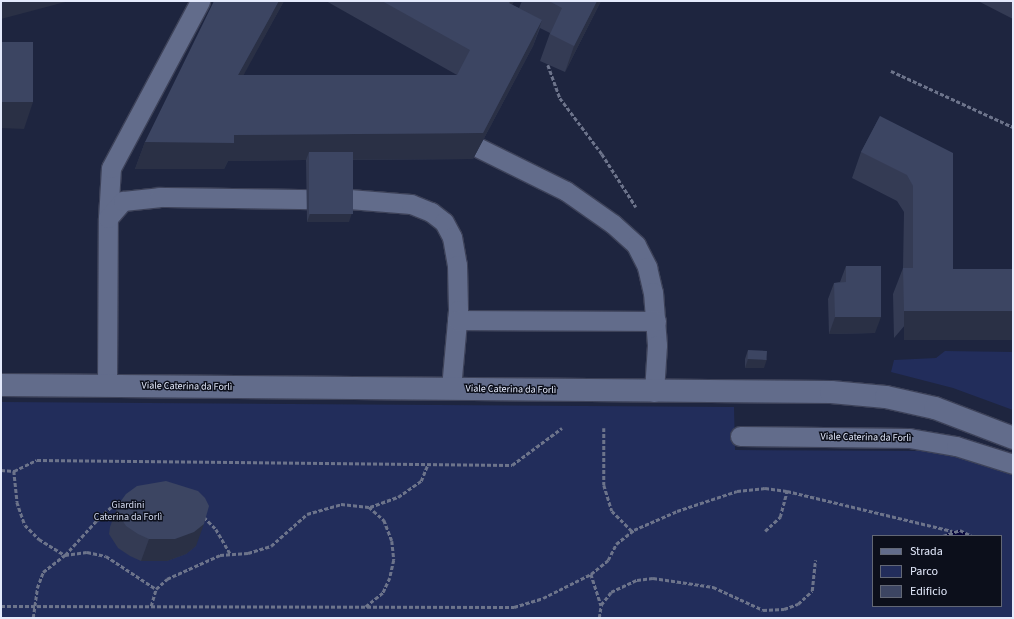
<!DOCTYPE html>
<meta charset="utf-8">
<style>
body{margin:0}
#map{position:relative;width:1014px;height:619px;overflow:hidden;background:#1e253f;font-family:"Source Sans 3",sans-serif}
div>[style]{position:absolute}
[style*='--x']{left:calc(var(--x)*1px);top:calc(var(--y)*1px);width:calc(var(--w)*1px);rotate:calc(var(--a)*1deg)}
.green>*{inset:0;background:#222d5b}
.water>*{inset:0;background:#05043a}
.path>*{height:2.5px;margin-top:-1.25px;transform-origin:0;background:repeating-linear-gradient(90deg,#6d748b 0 4px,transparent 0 6px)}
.roads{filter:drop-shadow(1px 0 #3d4259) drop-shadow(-1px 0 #3d4259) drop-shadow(0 1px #3d4259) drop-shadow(0 -1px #3d4259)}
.service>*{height:19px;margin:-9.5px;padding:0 9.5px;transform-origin:9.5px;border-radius:9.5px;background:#626c8b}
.secondary>*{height:22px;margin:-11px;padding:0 11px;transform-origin:11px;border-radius:11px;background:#626c8b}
.wall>*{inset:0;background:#343b54}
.shaded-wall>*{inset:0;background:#2a3045;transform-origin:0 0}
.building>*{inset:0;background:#3c4562;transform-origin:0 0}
span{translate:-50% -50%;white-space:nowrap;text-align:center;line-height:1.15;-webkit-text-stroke:3px #0c0f1b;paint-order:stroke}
.street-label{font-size:10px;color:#e4eafc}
.park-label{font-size:10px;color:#d5dcf2}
.frame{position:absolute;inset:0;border:2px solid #e4eafc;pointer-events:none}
.legend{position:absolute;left:872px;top:535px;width:130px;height:72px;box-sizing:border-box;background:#0c0f1b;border:1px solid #626775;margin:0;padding:5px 7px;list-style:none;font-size:12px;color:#e4eafc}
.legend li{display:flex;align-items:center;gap:8px;height:20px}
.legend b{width:20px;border:1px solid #626775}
</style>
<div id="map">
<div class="green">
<div style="clip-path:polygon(945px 351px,1013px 352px,1013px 410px,953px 388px,891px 372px,894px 360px,936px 358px)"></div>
<div style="clip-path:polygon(evenodd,1px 402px,734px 407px,735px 450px,933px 451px,972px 456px,1013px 473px,1013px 618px,1px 618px,1px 402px,873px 536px,1001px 536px,1001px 606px,873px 606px,873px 536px)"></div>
</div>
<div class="water">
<div style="clip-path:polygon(960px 530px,972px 536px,943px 536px,952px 531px)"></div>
</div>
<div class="path">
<div style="--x:548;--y:65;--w:35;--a:70"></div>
<div style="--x:560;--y:98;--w:70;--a:53.1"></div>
<div style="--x:602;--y:154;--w:63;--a:57.3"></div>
<div style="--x:891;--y:71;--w:134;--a:24.7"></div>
<div style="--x:604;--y:428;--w:57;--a:90"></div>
<div style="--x:604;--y:485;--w:27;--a:73"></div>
<div style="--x:612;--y:511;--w:28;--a:45"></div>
<div style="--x:1;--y:470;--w:13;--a:4"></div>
<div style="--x:14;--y:471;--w:25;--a:-26"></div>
<div style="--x:37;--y:460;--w:475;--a:0.6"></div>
<div style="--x:512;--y:465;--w:62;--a:-36.5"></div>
<div style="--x:14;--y:471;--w:31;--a:84"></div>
<div style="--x:17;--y:502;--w:24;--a:71"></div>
<div style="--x:25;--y:525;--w:20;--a:45"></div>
<div style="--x:39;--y:539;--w:31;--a:32"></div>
<div style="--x:65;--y:555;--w:45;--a:-47.7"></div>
<div style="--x:95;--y:522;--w:25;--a:-43"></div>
<div style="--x:113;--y:505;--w:9;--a:-18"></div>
<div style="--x:370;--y:507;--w:30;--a:-20"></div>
<div style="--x:398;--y:497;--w:28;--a:-35"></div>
<div style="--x:421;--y:481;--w:18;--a:-68"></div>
<div style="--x:204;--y:517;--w:17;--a:45"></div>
<div style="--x:216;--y:529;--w:30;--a:60"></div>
<div style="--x:765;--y:531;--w:21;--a:-43"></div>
<div style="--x:780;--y:517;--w:27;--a:-75"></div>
<div style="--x:943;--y:536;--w:18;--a:-19"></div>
<div style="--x:960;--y:530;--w:13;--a:27"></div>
<div style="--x:591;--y:574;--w:33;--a:72"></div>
<div style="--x:1;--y:606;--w:513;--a:0.11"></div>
<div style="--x:514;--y:607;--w:30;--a:-17"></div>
<div style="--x:543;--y:598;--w:54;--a:-26.6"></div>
<div style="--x:591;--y:574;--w:22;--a:-39"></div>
<div style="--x:608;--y:560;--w:18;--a:-63"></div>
<div style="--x:616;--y:544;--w:23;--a:-38"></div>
<div style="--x:634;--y:530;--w:47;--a:-23.8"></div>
<div style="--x:677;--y:511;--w:63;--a:-18.4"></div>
<div style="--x:737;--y:491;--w:28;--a:-6"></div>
<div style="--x:765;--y:488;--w:22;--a:8"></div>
<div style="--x:787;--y:491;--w:170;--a:13.6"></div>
<div style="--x:151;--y:606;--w:18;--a:-74"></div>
<div style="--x:156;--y:589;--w:15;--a:-42"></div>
<div style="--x:167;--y:579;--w:58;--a:-24.4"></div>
<div style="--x:220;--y:555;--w:28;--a:-4"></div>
<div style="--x:248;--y:553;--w:24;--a:-17"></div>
<div style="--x:271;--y:546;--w:48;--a:-41.6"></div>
<div style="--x:307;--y:514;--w:35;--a:-16"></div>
<div style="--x:341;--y:504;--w:28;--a:6"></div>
<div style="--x:369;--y:507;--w:20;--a:41"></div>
<div style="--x:384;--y:520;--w:22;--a:69"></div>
<div style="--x:392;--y:541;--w:19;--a:84"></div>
<div style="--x:394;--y:560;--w:18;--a:103"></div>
<div style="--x:390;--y:578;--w:17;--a:115"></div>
<div style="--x:383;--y:593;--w:22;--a:141"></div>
<div style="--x:33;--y:618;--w:30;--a:-82"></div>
<div style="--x:37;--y:588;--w:17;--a:-69"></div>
<div style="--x:43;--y:572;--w:28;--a:-38"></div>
<div style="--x:65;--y:555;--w:22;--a:-8"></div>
<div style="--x:87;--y:552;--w:19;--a:12"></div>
<div style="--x:106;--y:556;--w:60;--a:33.4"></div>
<div style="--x:599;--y:618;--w:13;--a:-81"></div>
<div style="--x:601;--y:605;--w:16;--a:-52"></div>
<div style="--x:611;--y:592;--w:29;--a:-25"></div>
<div style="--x:637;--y:580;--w:16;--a:-7"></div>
<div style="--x:653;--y:578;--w:61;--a:8.5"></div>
<div style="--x:713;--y:587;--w:55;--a:24.7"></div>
<div style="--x:763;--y:610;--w:21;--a:-3"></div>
<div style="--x:784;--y:609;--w:15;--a:-20"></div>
<div style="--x:798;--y:604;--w:19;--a:-43"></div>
<div style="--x:812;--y:591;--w:31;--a:-84"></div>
</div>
<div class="roads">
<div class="service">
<div style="--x:479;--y:148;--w:97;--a:26.3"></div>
<div style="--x:566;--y:191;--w:57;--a:35.1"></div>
<div style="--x:613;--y:224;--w:31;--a:42"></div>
<div style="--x:636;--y:245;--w:25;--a:63"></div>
<div style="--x:647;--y:267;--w:26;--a:77"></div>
<div style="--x:653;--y:292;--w:53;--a:85.7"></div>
<div style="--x:657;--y:345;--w:47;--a:93.7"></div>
<div style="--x:349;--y:199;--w:62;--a:4.6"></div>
<div style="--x:411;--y:204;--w:22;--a:22"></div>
<div style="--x:431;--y:212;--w:16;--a:38"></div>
<div style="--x:444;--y:222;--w:17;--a:62"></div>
<div style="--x:452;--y:237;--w:28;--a:80"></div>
<div style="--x:457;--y:265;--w:45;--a:88.7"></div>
<div style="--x:458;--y:310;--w:79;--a:95.1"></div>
<div style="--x:108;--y:218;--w:50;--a:-86.6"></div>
<div style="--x:111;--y:168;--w:189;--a:-61.9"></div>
<div style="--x:457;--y:320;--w:199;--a:0.3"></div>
<div style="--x:107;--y:386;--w:168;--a:-89.7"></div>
<div style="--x:108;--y:218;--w:23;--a:-49"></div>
<div style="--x:123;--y:201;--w:36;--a:-6"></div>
<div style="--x:159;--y:197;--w:147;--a:0.8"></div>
<div style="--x:740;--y:436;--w:169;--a:0.7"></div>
<div style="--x:909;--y:438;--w:48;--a:9.7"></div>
<div style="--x:956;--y:446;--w:60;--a:17.5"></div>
</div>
<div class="secondary">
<div style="--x:1;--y:385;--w:830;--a:0.48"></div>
<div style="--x:831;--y:392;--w:55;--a:5.2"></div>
<div style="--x:886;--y:397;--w:50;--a:12.7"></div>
<div style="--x:935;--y:408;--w:84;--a:21"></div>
</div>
</div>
<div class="wall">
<div style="clip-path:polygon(284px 1px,243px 75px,457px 75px,326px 1px,514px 1px,512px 5px,519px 8px,522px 1px,601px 1px,565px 72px,540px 61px,550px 33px,540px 28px,533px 46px,473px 159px,353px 160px,349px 222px,307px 222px,306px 160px,228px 161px,224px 169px,135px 169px,145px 142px)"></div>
<div style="clip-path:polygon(978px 1px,1013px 1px,1013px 19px)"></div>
<div style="clip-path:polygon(880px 116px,953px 269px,894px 338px,893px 294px,903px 268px,904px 212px,897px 201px,852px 178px,861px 152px)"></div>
<div style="clip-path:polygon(846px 266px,875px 333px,829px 334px,828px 299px,834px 283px,840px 282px)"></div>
<div style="clip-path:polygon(748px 350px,764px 368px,745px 368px,745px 359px)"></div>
<div style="clip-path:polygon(118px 505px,196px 546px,186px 554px,167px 561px,141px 561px,130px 556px,118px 548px,109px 534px,110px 527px)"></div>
</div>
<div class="shaded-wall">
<div style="clip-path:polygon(1px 1px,69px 1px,1px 19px)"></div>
<div style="clip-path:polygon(279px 1px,284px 1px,229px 102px,238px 75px)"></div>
<div style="clip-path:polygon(510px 1px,514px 1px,500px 30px)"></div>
<div style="clip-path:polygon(597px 1px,601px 1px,565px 72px,574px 46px)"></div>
<div style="clip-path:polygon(542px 20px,533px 46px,473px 159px,309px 160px,309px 152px,306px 160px,228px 161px,224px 169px,135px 169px,145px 142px,234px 135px,483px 133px)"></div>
<div style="clip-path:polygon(1px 102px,33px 102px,24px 129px,1px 128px)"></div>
<div style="clip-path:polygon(352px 213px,349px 222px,307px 222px,310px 214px)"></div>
<div style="left:904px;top:311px;width:109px;height:29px"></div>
<div style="clip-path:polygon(835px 317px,881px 317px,875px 333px,829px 334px)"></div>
<div style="clip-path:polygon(748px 359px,767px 359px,764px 368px,745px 368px)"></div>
<div style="clip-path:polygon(204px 524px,196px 546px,186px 554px,167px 561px,141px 561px,149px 539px)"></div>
</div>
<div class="building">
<div style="clip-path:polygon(214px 1px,279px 1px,238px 75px,457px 75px,470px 50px,382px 1px,510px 1px,509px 3px,542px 20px,483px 133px,234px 135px,234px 143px,145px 142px)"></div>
<div style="clip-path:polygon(549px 1px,597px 1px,574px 46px,550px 34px,562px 8px)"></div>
<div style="left:1px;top:42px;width:32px;height:60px"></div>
<div style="clip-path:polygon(880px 116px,953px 153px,953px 269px,1013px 269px,1013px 311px,904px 311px,903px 268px,913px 268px,913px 186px,907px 175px,861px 152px)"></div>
<div style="left:309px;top:152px;width:44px;height:62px"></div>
<div style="clip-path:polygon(846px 266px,881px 266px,881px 317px,835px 317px,834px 283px,846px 282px)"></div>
<div style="left:748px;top:350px;width:19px;height:9px;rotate:3deg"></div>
<div style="clip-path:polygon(166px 481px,198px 491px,205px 498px,209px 506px,204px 524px,194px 532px,175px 539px,149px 539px,138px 534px,126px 526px,117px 512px,118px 505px,126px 494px,137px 486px)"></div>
</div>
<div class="street-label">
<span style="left:187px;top:387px;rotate:1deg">Viale Caterina da Forlì</span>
<span style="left:511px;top:390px;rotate:1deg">Viale Caterina da Forlì</span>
<span style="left:866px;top:438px;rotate:1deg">Viale Caterina da Forlì</span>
</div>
<div class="park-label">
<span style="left:128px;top:511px">Giardini<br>Caterina da Forlì</span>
</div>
<div class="frame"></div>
<ul class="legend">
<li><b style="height:5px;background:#626c8b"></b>Strada</li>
<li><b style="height:11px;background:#222d5b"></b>Parco</li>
<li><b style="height:11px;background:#3c4562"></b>Edificio</li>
</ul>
</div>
